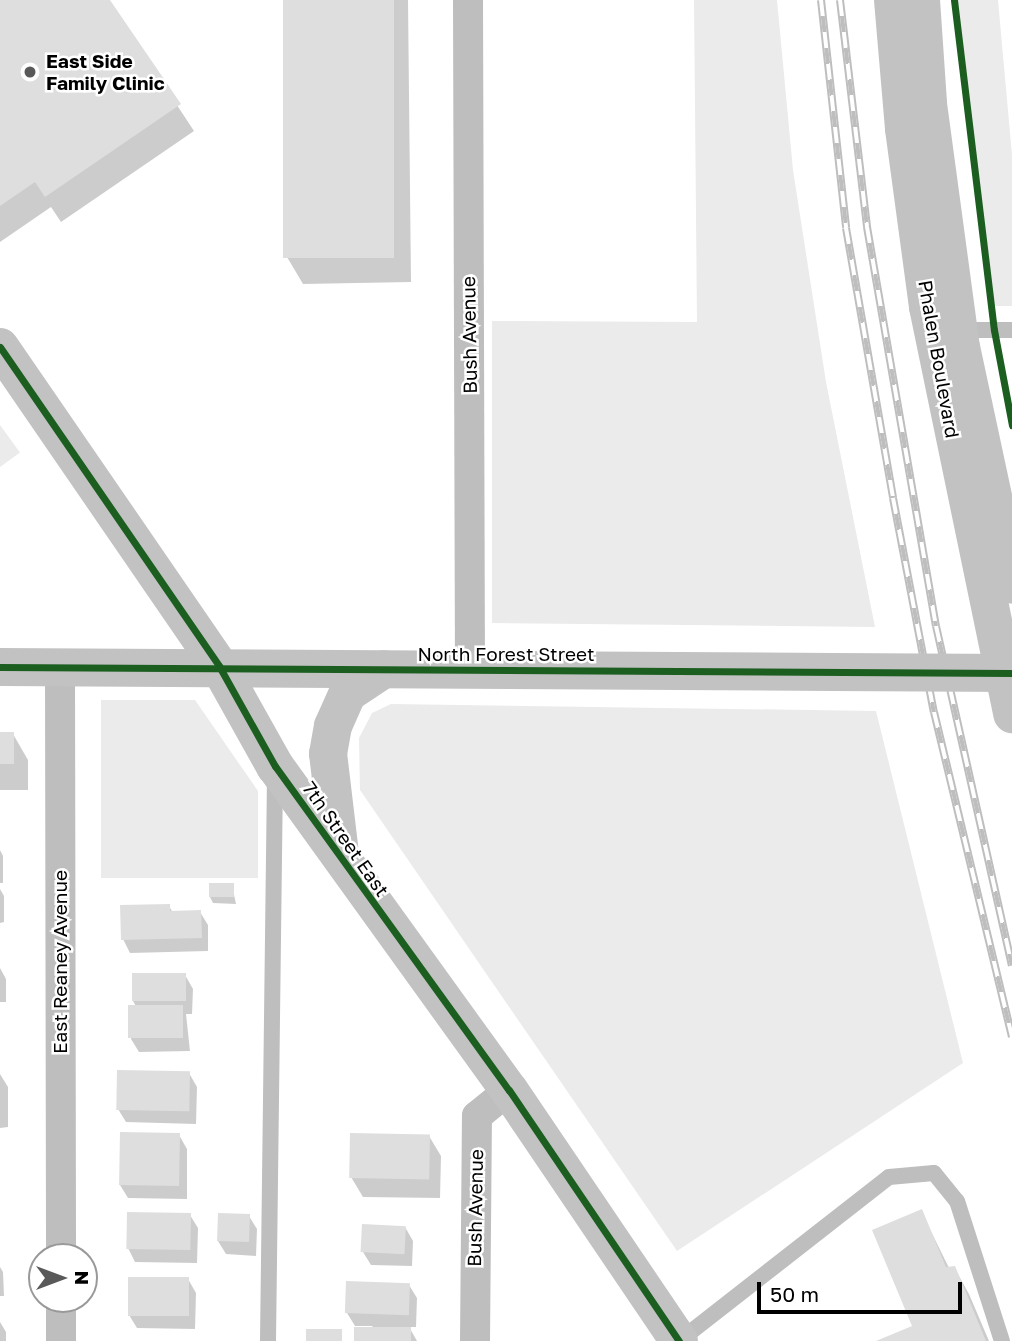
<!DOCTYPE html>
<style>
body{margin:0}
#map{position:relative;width:1012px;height:1341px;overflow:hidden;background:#fff;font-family:"Golos Text",sans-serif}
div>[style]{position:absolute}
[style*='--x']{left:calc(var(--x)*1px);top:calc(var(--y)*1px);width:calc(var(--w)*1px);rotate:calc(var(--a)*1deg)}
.green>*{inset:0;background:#ebebeb;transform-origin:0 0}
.shadow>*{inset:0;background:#0003}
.building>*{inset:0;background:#dedede;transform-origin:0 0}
.lane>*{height:16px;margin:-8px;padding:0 8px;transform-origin:8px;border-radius:8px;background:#bebebe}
.street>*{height:30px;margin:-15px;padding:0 15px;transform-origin:15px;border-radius:15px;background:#bebebe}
.secondary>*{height:38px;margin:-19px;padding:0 19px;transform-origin:19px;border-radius:19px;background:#c2c2c2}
.rail>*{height:8px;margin-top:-4px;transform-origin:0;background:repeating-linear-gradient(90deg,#fff 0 16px,#bebebe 0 32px);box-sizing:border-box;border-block:2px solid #bebebe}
.secondary-bridge>*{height:38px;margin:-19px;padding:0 19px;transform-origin:19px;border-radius:19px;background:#c2c2c2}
.cycleway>*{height:7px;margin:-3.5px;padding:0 3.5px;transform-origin:3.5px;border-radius:3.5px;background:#1b5e20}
.dots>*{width:19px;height:19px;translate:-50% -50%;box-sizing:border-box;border:4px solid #fff;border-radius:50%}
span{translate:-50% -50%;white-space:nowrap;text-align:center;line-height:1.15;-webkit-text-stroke:5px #fff;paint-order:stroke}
.poi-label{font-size:19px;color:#000;font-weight:700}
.left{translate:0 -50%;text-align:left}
.street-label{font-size:19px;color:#000}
.north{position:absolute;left:28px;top:1243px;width:70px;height:70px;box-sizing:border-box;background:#fff;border:2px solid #999;border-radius:50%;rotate:90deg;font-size:19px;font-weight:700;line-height:28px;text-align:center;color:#000}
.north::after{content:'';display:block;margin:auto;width:24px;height:32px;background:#595959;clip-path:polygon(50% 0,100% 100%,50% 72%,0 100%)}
.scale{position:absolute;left:757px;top:1282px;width:205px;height:32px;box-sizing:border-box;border:4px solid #000;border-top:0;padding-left:9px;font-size:21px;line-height:24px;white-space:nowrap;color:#000;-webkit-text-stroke:5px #fff;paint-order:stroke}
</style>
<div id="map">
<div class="green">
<div style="clip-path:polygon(694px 0,777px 0,793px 170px,826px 382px,875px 627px,492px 623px,492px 321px,697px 322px)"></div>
<div style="clip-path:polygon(954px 0,998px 0,1012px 155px,1012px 306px,991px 306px)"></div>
<div style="left:0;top:425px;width:34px;height:200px;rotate:54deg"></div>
<div style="clip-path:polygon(101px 700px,195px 700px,258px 791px,258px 878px,101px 878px)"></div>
<div style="clip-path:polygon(391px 704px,876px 711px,963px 1063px,677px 1251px,360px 790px,359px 738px,372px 713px)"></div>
</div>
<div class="shadow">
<div style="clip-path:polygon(0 0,108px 0,194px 131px,61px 222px,51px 207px,0 242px)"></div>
<div style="clip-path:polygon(284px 0,408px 0,411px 282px,303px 284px,287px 257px)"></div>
<div style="clip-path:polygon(0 734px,13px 734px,28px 760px,28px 790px,0 790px)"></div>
<div style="clip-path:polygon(0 850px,3px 856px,3px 883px,0 883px)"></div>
<div style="clip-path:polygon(232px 885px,236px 904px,213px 903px,210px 897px)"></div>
<div style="clip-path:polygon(0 889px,4px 896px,4px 922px,0 923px)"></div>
<div style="clip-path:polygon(169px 906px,173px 913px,200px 912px,208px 925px,208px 951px,130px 953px,123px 939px)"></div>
<div style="clip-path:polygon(0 968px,6px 979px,6px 1002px,0 1002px)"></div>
<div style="clip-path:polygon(185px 975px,193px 989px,192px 1014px,186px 1014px,190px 1051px,139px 1052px,131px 1039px,137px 1008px,133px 1001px)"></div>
<div style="clip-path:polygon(189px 1073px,197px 1087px,196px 1124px,126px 1122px,118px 1109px)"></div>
<div style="clip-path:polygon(0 1074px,8px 1087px,8px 1127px,0 1128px)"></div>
<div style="clip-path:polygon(179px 1135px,187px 1149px,187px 1199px,128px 1198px,120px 1185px)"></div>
<div style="clip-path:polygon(429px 1136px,441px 1156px,440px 1198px,363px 1197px,351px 1177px)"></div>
<div style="clip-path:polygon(921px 1211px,949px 1268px,954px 1267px,969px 1294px,989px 1341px,880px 1341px,915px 1326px)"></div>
<div style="clip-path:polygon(190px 1215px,198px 1228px,197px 1263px,135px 1262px,128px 1248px)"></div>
<div style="clip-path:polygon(249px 1216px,257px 1229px,256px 1256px,226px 1254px,218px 1241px)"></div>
<div style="clip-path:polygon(405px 1227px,413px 1241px,412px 1266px,371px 1265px,363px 1252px)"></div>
<div style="clip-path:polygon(0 1267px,3px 1272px,4px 1296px,0 1296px)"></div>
<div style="clip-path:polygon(188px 1279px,196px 1293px,195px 1329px,137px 1328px,129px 1315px)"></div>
<div style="clip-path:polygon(409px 1285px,417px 1298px,416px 1327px,409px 1327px,417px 1341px,356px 1341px,373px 1326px,355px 1326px,347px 1313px)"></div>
<div style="clip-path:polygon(0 1322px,6px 1332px,6px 1341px,0 1341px)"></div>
</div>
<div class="building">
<div style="clip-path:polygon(0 0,110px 0,181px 104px,45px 197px,35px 182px,0 206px)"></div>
<div style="left:283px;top:0;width:111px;height:258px"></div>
<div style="left:0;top:732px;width:14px;height:32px"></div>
<div style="left:209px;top:883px;width:25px;height:14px"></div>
<div style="clip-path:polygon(170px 904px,170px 911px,201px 910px,202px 938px,121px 940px,120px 905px)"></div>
<div style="left:132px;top:973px;width:54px;height:28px"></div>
<div style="left:183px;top:1005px;width:33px;height:55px;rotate:90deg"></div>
<div style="left:117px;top:1070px;width:73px;height:40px;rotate:1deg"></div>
<div style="left:120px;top:1132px;width:60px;height:53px;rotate:1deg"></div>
<div style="left:350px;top:1133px;width:80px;height:45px;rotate:1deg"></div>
<div style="clip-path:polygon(922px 1209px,946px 1267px,955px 1266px,986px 1341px,876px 1341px,912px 1326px,872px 1230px)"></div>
<div style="left:127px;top:1212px;width:64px;height:37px;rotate:1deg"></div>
<div style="left:218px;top:1213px;width:32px;height:28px;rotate:2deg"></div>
<div style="left:362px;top:1224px;width:44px;height:28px;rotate:3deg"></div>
<div style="left:128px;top:1277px;width:61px;height:39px"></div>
<div style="left:346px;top:1281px;width:64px;height:32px;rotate:2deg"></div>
<div style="left:411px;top:1327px;width:14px;height:57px;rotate:90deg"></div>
<div style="left:306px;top:1329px;width:36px;height:12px"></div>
</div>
<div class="lane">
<div style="--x:958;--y:330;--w:54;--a:0"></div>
<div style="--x:268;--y:1341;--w:562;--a:-89.29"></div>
<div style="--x:679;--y:1341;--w:266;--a:-38"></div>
<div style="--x:889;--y:1177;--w:45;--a:-5.1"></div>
<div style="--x:934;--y:1173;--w:36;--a:51"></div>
<div style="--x:957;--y:1201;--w:147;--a:72.2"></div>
</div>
<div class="street">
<div style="--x:468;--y:0;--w:670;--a:89.83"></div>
<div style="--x:60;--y:668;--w:589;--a:89.9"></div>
<div style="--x:61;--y:1299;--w:42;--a:90"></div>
<div style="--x:475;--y:1341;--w:225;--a:-89.5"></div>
<div style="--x:477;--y:1116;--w:41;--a:-39.1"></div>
</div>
<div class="secondary">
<div style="--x:893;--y:0;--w:129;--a:85.1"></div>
<div style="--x:904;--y:129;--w:180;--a:82.3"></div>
<div style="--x:928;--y:307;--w:416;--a:78.3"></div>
<div style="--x:921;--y:0;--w:104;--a:86.1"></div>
<div style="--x:928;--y:104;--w:245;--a:82.3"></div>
<div style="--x:961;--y:347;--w:243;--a:77.9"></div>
<div style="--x:0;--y:347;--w:387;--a:55.5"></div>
<div style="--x:219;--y:666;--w:115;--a:60.8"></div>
<div style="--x:275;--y:766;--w:400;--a:54.2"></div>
<div style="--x:509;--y:1090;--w:303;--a:55.9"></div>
<div style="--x:0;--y:667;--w:833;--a:0.34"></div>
<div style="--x:340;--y:854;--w:101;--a:-96.8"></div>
<div style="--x:328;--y:754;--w:28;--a:-80"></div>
<div style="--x:333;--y:726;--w:36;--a:-66"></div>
<div style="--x:348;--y:693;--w:43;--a:-33.7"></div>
</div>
<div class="rail">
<div style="--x:821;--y:0;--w:229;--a:83.7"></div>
<div style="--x:846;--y:228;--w:274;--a:80.1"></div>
<div style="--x:893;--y:498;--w:218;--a:79.2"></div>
<div style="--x:934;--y:712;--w:334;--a:76.5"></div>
<div style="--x:840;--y:0;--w:229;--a:83.2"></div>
<div style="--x:867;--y:227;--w:405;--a:80.2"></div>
<div style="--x:936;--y:626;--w:348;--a:77.4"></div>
</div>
<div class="secondary-bridge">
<div style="--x:833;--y:672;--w:179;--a:0.3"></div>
</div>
<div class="cycleway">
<div style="--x:954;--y:0;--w:332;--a:83.1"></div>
<div style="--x:994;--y:330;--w:97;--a:79.3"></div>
<div style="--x:0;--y:347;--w:387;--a:55.5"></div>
<div style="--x:219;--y:666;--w:115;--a:60.8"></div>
<div style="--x:275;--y:766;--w:400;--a:54.2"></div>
<div style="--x:509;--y:1090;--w:303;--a:55.9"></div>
<div style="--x:0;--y:667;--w:1012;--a:0.34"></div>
</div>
<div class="dots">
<div style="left:30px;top:72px;background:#595959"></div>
</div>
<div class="poi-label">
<span class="left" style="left:46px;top:72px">East Side<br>Family Clinic</span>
</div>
<div class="street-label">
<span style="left:469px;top:335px;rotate:-91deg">Bush Avenue</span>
<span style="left:939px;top:359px;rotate:80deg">Phalen Boulevard</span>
<span style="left:506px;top:654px">North Forest Street</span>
<span style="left:346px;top:839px;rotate:55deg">7th Street East</span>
<span style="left:60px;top:962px;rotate:-90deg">East Reaney Avenue</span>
<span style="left:475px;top:1208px;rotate:-89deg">Bush Avenue</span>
</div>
<div class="north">N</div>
<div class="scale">50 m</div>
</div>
